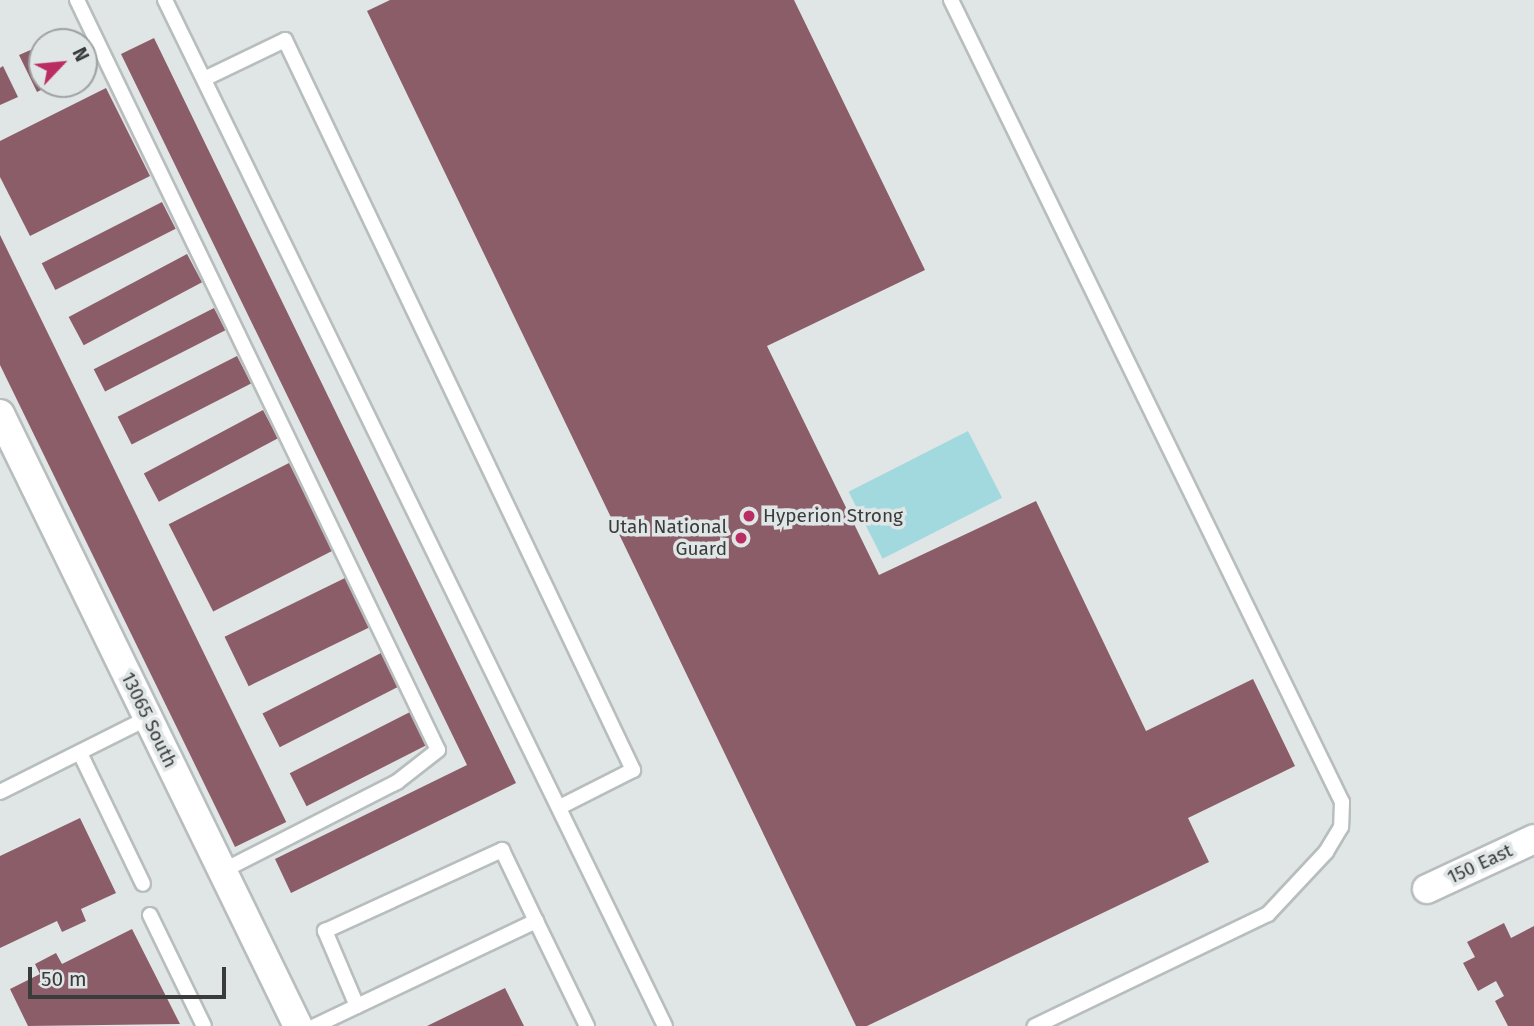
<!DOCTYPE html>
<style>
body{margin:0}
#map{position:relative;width:1534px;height:1026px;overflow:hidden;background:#e0e5e6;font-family:"Fira Sans",sans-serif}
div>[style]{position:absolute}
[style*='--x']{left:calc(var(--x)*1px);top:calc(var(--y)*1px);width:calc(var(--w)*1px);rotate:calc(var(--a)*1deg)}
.green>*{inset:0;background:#a2d9de;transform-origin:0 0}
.building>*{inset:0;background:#8b5d69;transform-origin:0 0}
.roads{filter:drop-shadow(2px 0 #b8bdbe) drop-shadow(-2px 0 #b8bdbe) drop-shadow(0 2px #b8bdbe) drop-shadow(0 -2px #b8bdbe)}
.service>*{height:14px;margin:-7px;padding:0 7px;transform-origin:7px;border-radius:7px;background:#fff}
.minor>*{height:28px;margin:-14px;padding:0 14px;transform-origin:14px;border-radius:14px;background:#fff}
.dots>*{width:19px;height:19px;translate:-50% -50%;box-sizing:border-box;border:4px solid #e0e5e6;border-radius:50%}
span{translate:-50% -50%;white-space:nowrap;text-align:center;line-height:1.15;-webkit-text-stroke:7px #e0e5e6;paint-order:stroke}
.poi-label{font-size:19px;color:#3a3c3c}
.left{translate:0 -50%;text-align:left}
.right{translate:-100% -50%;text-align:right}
.street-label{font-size:19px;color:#3a3c3c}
.north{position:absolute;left:28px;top:28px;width:70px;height:70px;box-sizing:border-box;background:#e0e5e6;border:2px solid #9ea1a2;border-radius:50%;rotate:64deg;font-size:19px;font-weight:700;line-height:28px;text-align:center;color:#3a3c3c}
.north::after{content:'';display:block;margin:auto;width:24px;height:32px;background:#b92d62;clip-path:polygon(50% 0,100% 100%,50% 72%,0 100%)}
.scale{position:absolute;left:28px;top:967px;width:198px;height:32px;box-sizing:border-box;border:4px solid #3a3c3c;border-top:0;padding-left:9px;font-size:21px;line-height:24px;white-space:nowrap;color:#3a3c3c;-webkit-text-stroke:5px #e0e5e6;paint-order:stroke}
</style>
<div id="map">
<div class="green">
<div style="left:968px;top:431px;width:75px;height:134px;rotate:63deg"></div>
</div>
<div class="building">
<div style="clip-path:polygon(390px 0,794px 0,925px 270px,767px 346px,879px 575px,1036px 501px,1146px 731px,1253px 679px,1295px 766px,1188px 818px,1209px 862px,867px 1026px,856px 1026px,367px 11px)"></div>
<div style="clip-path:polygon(69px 32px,74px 42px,48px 42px)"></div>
<div style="clip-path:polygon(154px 38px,516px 783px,291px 893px,275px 859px,467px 765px,121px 54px)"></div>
<div style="clip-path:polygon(42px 45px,42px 84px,53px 84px,37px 92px,19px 55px)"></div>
<div style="clip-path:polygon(3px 66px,18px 97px,0 105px,0 68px)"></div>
<div style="clip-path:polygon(106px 88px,150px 176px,30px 236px,0 177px,0 141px)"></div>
<div style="left:162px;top:202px;width:30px;height:135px;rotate:63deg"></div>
<div style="left:0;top:235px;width:653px;height:57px;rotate:64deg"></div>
<div style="left:187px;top:254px;width:32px;height:134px;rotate:62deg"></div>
<div style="left:214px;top:308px;width:25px;height:135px;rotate:63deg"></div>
<div style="left:237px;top:356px;width:31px;height:134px;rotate:63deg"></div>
<div style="left:263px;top:410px;width:32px;height:135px;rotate:62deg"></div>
<div style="left:289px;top:463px;width:98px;height:135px;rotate:63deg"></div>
<div style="left:345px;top:578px;width:55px;height:134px;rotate:64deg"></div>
<div style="left:381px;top:653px;width:38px;height:133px;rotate:63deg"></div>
<div style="left:410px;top:712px;width:37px;height:135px;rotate:63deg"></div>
<div style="clip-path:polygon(80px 818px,116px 893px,81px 909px,86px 921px,62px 932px,57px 921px,0 948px,0 856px)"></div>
<div style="clip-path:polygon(1504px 923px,1511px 938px,1534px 926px,1534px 1026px,1508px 1026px,1495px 1001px,1504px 996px,1496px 981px,1478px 991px,1463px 963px,1475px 957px,1467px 942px)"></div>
<div style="clip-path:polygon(132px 929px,180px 1024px,28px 1026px,10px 989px,40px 974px,35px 964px,56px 953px,62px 964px)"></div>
<div style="clip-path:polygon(505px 988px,524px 1026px,427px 1026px)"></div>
</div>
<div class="roads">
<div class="service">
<div style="--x:77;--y:0;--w:832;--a:64.3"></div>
<div style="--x:438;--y:750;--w:52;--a:142"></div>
<div style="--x:397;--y:782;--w:196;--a:153"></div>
<div style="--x:165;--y:0;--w:1141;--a:64.02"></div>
<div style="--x:951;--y:0;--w:892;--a:64.01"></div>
<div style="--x:1342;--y:802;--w:25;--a:92"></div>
<div style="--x:1341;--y:827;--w:29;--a:121"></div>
<div style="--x:1326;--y:852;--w:85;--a:133.1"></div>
<div style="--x:1268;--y:914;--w:259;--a:154.3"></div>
<div style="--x:204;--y:79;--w:90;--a:-25.7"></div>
<div style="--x:285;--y:40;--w:809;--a:64.51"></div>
<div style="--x:633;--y:770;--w:82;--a:153.1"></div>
<div style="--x:80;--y:753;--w:145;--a:64.3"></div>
<div style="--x:0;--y:792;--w:165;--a:-26.6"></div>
<div style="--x:150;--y:915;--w:123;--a:64.1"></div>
<div style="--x:357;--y:1006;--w:82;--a:-113.1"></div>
<div style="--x:325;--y:931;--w:195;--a:-24.6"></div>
<div style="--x:502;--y:850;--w:79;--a:64.4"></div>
<div style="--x:315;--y:1026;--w:245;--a:-25.4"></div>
<div style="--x:536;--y:921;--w:117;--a:64.1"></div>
</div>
<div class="minor">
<div style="--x:0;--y:414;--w:681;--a:64.04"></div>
<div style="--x:1427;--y:889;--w:118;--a:-25"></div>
</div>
</div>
<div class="dots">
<div style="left:749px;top:516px;background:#b92d62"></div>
<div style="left:741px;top:538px;background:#b92d62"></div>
</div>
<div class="poi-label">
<span class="left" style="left:763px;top:516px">Hyperion Strong</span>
<span class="right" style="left:727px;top:538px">Utah National<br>Guard</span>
</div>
<div class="street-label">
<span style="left:149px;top:720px;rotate:64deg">13065 South</span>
<span style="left:1480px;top:864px;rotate:-25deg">150 East</span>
</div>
<div class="north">N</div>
<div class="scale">50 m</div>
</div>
